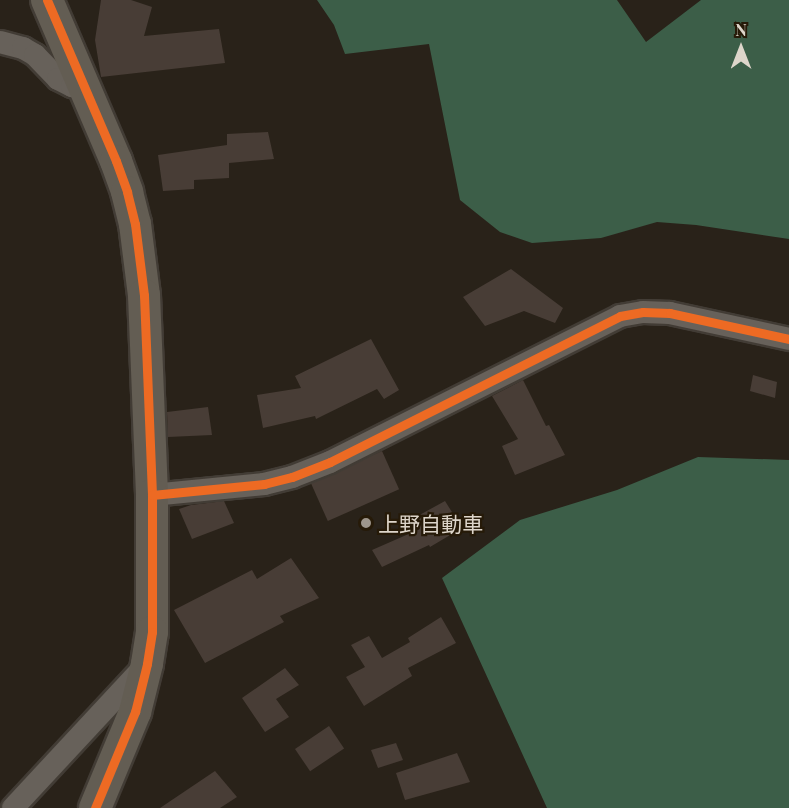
<!DOCTYPE html>
<meta charset="utf-8">
<style>
body{margin:0}
#map{position:relative;width:789px;height:808px;overflow:hidden;background:#292219;font-family:"Playfair Display","Noto Sans JP",serif}
div>[style]{position:absolute}
[style*='--x']{left:calc(var(--x)*1px);top:calc(var(--y)*1px);width:calc(var(--w)*1px);rotate:calc(var(--a)*1deg)}
.forest>*{inset:0;background:#3c5e48}
.building>*{inset:0;background:#483d36;transform-origin:0 0}
.roads{filter:drop-shadow(2px 0 #423c35) drop-shadow(-2px 0 #423c35) drop-shadow(0 2px #423c35) drop-shadow(0 -2px #423c35)}
.street>*{height:22px;margin:-11px;padding:0 11px;transform-origin:11px;border-radius:11px;background:#67615a}
.secondary>*{height:32px;margin:-16px;padding:0 16px;transform-origin:16px;border-radius:16px;background:#635d53}
.cycleway>*{height:9px;margin:-4.5px;padding:0 4.5px;transform-origin:4.5px;border-radius:4.5px;background:#ed6a23}
.dots>*{width:16px;height:16px;translate:-50% -50%;box-sizing:border-box;border:3px solid #261a08;border-radius:50%}
span{translate:-50% -50%;white-space:nowrap;text-align:center;line-height:1.15;-webkit-text-stroke:4.5px #261a08;paint-order:stroke}
.poi-label{font-size:21px;color:#ddd5ca}
.left{translate:0 -50%;text-align:left}
.north{position:absolute;left:711px;top:18px;width:60px;height:60px;-webkit-text-stroke:4px #261a08;paint-order:stroke;rotate:0deg;font-size:16px;font-weight:700;line-height:24px;text-align:center;color:#ddd5ca}
.north::after{content:'';display:block;margin:auto;width:21px;height:27px;background:#ddd5ca;clip-path:polygon(50% 0,100% 100%,50% 72%,0 100%)}
</style>
<div id="map">
<div class="forest">
<div style="clip-path:polygon(317px 0,617px 0,646px 42px,701px 0,789px 0,789px 239px,696px 225px,657px 222px,601px 238px,532px 243px,500px 232px,460px 200px,429px 44px,345px 54px,334px 25px)"></div>
<div style="clip-path:polygon(698px 457px,789px 460px,789px 808px,547px 808px,442px 578px,520px 520px,617px 490px)"></div>
</div>
<div class="building">
<div style="clip-path:polygon(101px 0,131px 0,152px 7px,144px 36px,219px 29px,225px 63px,101px 77px,95px 40px)"></div>
<div style="clip-path:polygon(268px 132px,274px 159px,229px 163px,229px 178px,194px 180px,194px 189px,163px 191px,158px 155px,227px 145px,227px 134px)"></div>
<div style="clip-path:polygon(511px 269px,563px 308px,555px 323px,524px 311px,485px 326px,463px 297px)"></div>
<div style="clip-path:polygon(371px 339px,399px 390px,384px 399px,377px 389px,316px 419px,315px 416px,263px 428px,257px 395px,301px 388px,295px 376px)"></div>
<div style="clip-path:polygon(753px 375px,777px 382px,775px 398px,750px 391px)"></div>
<div style="clip-path:polygon(523px 380px,546px 426px,549px 425px,565px 455px,515px 475px,502px 446px,518px 439px,492px 396px)"></div>
<div style="clip-path:polygon(208px 407px,212px 435px,168px 437px,167px 412px)"></div>
<div style="left:382px;top:451px;width:42px;height:78px;rotate:66deg"></div>
<div style="clip-path:polygon(224px 501px,234px 523px,192px 539px,179px 509px,191px 505px)"></div>
<div style="clip-path:polygon(445px 501px,462px 528px,430px 547px,429px 545px,382px 567px,372px 550px,420px 529px,414px 518px)"></div>
<div style="clip-path:polygon(291px 558px,319px 598px,280px 616px,284px 622px,205px 663px,174px 610px,252px 570px,257px 579px)"></div>
<div style="clip-path:polygon(441px 617px,456px 643px,408px 668px,412px 676px,364px 706px,346px 677px,365px 667px,351px 645px,369px 636px,382px 658px,410px 642px,408px 638px)"></div>
<div style="clip-path:polygon(285px 668px,299px 685px,276px 699px,289px 717px,265px 732px,242px 698px)"></div>
<div style="left:329px;top:726px;width:27px;height:41px;rotate:56deg"></div>
<div style="clip-path:polygon(396px 743px,403px 760px,378px 768px,371px 750px)"></div>
<div style="clip-path:polygon(457px 753px,470px 782px,405px 800px,396px 773px)"></div>
<div style="clip-path:polygon(215px 771px,237px 797px,220px 808px,160px 808px)"></div>
</div>
<div class="roads">
<div class="street">
<div style="--x:0;--y:42;--w:24;--a:15"></div>
<div style="--x:23;--y:48;--w:14;--a:30"></div>
<div style="--x:35;--y:55;--w:33;--a:46"></div>
<div style="--x:58;--y:79;--w:16;--a:27"></div>
<div style="--x:72;--y:86;--w:14;--a:8"></div>
<div style="--x:152;--y:495;--w:113;--a:-5.6"></div>
<div style="--x:264;--y:484;--w:29;--a:-14"></div>
<div style="--x:292;--y:477;--w:41;--a:-21.5"></div>
<div style="--x:330;--y:462;--w:325;--a:-26.7"></div>
<div style="--x:620;--y:316;--w:23;--a:-10"></div>
<div style="--x:643;--y:312;--w:27;--a:2"></div>
<div style="--x:670;--y:313;--w:122;--a:12.3"></div>
<div style="--x:13;--y:808;--w:195;--a:-47.1"></div>
</div>
<div class="secondary">
<div style="--x:47;--y:0;--w:175;--a:66.8"></div>
<div style="--x:116;--y:161;--w:33;--a:70"></div>
<div style="--x:127;--y:192;--w:33;--a:76"></div>
<div style="--x:135;--y:224;--w:72;--a:82.8"></div>
<div style="--x:144;--y:295;--w:200;--a:87.7"></div>
<div style="--x:152;--y:495;--w:137;--a:90"></div>
<div style="--x:152;--y:632;--w:32;--a:99"></div>
<div style="--x:147;--y:664;--w:49;--a:104"></div>
<div style="--x:135;--y:712;--w:104;--a:112.6"></div>
</div>
</div>
<div class="cycleway">
<div style="--x:47;--y:0;--w:175;--a:66.8"></div>
<div style="--x:116;--y:161;--w:33;--a:70"></div>
<div style="--x:127;--y:192;--w:33;--a:76"></div>
<div style="--x:135;--y:224;--w:72;--a:82.8"></div>
<div style="--x:144;--y:295;--w:200;--a:87.7"></div>
<div style="--x:152;--y:495;--w:137;--a:90"></div>
<div style="--x:152;--y:632;--w:32;--a:99"></div>
<div style="--x:147;--y:664;--w:49;--a:104"></div>
<div style="--x:135;--y:712;--w:104;--a:112.6"></div>
<div style="--x:152;--y:495;--w:113;--a:-5.6"></div>
<div style="--x:264;--y:484;--w:29;--a:-14"></div>
<div style="--x:292;--y:477;--w:41;--a:-21.5"></div>
<div style="--x:330;--y:462;--w:325;--a:-26.7"></div>
<div style="--x:620;--y:316;--w:23;--a:-10"></div>
<div style="--x:643;--y:312;--w:27;--a:2"></div>
<div style="--x:670;--y:313;--w:122;--a:12.3"></div>
</div>
<div class="dots">
<div style="left:366px;top:523px;background:#9e968c"></div>
</div>
<div class="poi-label">
<span class="left" style="left:378px;top:523px">上野自動車</span>
</div>
<div class="north">N</div>
</div>
